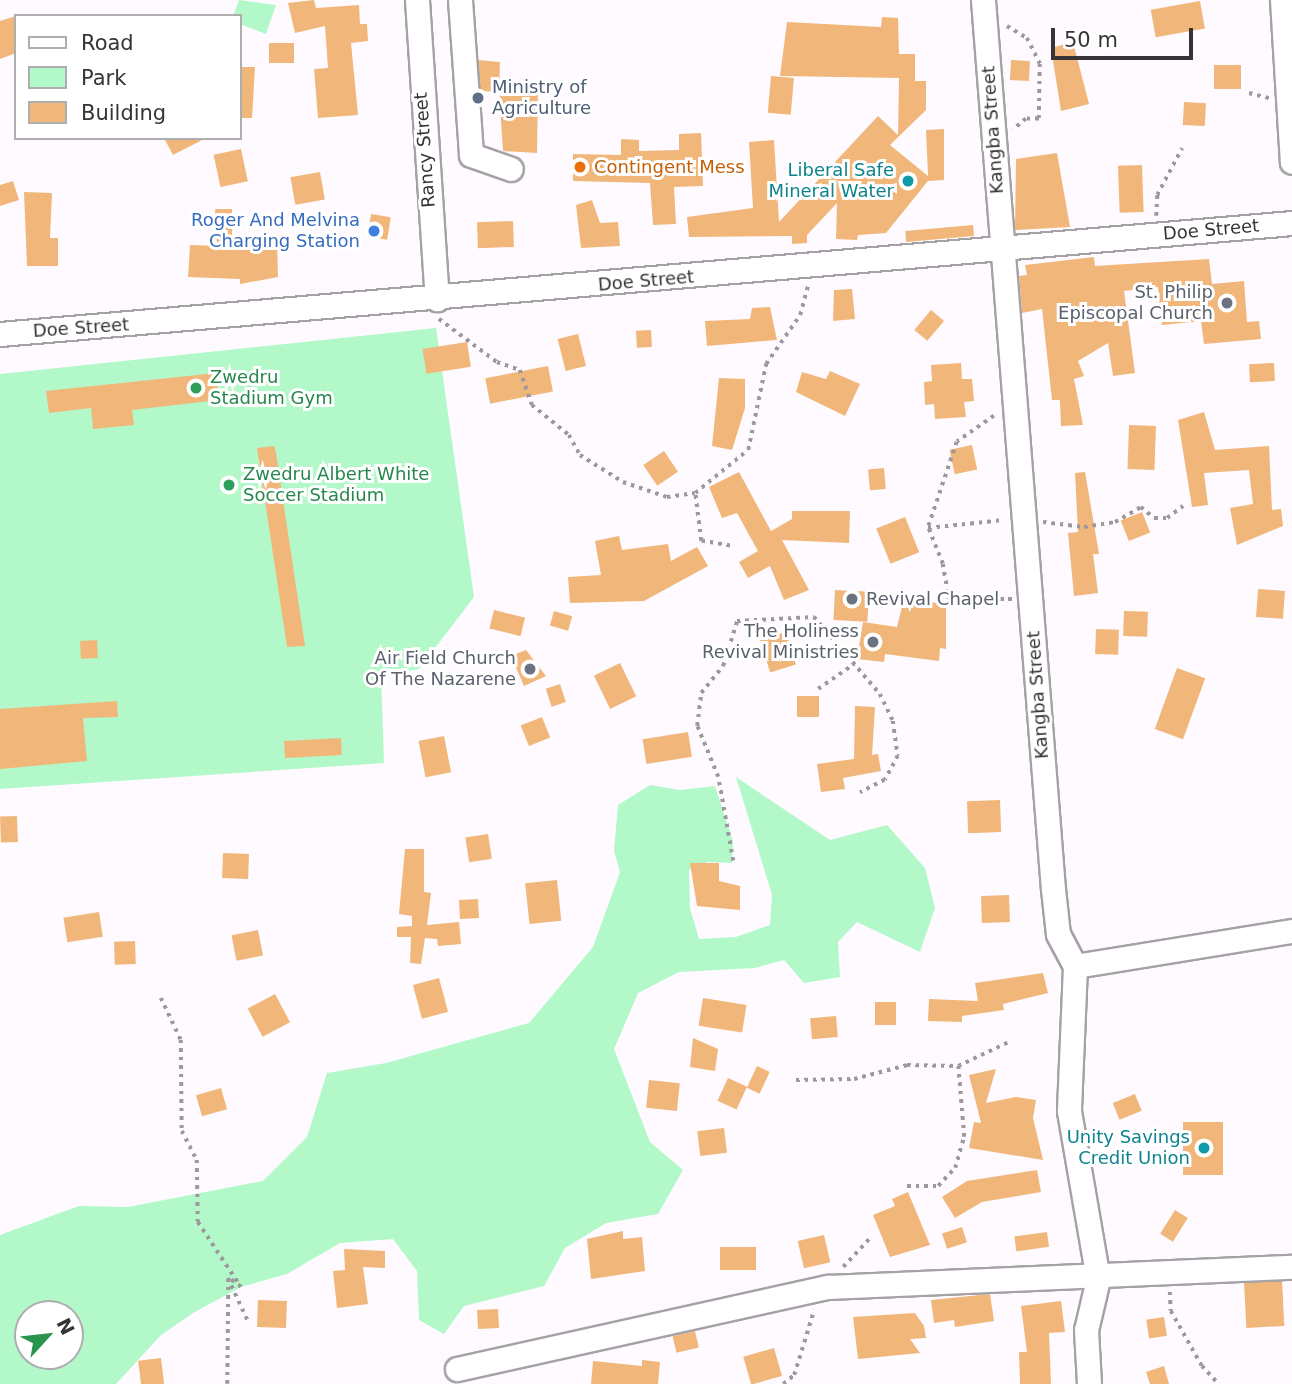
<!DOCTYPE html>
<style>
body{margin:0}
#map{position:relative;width:1292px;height:1384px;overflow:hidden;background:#fefaff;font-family:"DejaVu Sans",sans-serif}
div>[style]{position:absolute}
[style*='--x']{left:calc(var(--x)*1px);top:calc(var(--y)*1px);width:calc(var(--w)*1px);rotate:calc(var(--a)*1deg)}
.green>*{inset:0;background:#b3f8c8}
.building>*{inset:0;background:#f1b77a;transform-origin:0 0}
.path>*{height:3.5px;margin-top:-1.75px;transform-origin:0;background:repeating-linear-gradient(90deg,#9c999c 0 3.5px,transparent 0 8.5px)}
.roads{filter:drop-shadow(2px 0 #a5a1a6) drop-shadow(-2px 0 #a5a1a6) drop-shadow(0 2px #a5a1a6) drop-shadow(0 -2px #a5a1a6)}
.minor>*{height:23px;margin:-11.5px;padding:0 11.5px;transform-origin:11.5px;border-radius:11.5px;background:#fff}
.dots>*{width:19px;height:19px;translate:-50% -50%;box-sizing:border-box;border:4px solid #fff;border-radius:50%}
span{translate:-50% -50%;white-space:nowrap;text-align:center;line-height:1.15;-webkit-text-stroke:6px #fff;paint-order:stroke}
.service-label{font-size:18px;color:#4e5e75}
.left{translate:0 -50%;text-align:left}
.street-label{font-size:18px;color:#363436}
.food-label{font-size:18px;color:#c56008}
.culture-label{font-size:18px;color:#0d838f}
.right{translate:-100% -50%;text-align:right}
.shop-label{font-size:18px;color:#366cbe}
.worship-label{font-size:18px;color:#5b616d}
.leisure-label{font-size:18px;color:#27864d}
.legend{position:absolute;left:14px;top:14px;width:228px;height:126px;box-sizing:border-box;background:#fff;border:2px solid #afaeaf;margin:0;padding:9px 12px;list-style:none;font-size:21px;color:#363436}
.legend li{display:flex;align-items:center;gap:14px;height:35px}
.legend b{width:35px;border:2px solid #afaeaf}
.north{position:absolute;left:14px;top:1300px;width:70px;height:70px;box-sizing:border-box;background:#fff;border:2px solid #afaeaf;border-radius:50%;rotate:63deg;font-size:19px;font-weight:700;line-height:28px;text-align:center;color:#363436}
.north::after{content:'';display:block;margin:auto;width:24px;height:32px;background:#2a944c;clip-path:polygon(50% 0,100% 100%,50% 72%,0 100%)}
.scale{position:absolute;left:1051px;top:28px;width:142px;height:32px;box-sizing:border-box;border:4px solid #363436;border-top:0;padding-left:9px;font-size:21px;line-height:24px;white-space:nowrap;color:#363436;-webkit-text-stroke:5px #fff;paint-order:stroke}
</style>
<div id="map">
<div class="green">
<div style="clip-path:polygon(239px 0,276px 5px,266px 34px,240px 24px,240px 16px,233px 16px)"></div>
<div style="clip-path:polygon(436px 328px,474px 597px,419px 669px,381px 676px,384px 763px,0 789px,0 374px)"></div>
<div style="clip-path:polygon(evenodd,736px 777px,830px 840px,887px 825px,925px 868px,935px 908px,920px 952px,857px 922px,838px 942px,840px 977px,804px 983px,784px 960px,755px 968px,679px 972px,638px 993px,614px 1049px,650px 1142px,683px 1170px,658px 1214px,606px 1223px,565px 1248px,544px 1286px,464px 1306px,444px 1334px,419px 1320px,417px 1271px,393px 1239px,340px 1243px,287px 1274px,241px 1287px,193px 1313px,161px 1335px,116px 1384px,0 1384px,0 1235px,79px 1206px,128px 1207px,263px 1181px,307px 1137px,327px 1073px,386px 1063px,529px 1023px,593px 947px,620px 872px,614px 851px,618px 805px,650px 785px,680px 790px,715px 786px,733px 841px,732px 863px,708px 862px,689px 870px,690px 908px,699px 939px,736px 937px,770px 925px,772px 895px,736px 777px,28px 1314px,70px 1314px,70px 1356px,28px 1356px,28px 1314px)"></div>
</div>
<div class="building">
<div style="clip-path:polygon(314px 0,316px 8px,359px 5px,360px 24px,367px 24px,368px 41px,351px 43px,358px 115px,318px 118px,314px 69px,328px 68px,325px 26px,295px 33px,288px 3px)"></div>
<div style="left:1200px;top:1px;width:28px;height:50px;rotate:80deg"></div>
<div style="clip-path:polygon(16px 16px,16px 53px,0 59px,0 21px)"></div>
<div style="clip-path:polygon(882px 17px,898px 18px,899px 54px,915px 54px,915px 81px,926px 81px,926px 110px,890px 145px,928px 176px,926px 130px,944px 129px,944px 180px,928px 181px,886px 233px,858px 235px,857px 240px,836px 239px,837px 203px,807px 235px,807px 243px,792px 244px,792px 236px,689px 237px,687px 217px,753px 208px,749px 142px,774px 140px,779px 222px,878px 116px,898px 135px,899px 78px,780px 76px,787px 22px,881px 27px)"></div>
<div style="clip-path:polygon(1073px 42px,1089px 104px,1061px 111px,1051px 48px)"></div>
<div style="left:269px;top:43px;width:25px;height:20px"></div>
<div style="clip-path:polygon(478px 60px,500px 62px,499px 90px,538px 88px,537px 153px,503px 151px,499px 92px,480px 91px)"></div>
<div style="left:1011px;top:60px;width:19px;height:20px;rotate:3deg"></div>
<div style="left:1241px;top:65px;width:24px;height:27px;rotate:90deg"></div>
<div style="clip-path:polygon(240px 67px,255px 67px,252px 118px,240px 118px)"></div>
<div style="left:771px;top:76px;width:23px;height:37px;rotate:5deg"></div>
<div style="left:1184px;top:102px;width:22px;height:23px;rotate:3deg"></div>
<div style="clip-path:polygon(701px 133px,703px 186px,674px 187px,676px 224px,653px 225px,650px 183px,573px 181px,573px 154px,621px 155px,621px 139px,639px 140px,639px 151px,679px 150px,679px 134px)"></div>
<div style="clip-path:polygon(164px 138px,206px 138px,173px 155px)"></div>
<div style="left:241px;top:149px;width:33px;height:28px;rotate:78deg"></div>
<div style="clip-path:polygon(1057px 153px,1070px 227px,1015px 230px,1016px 159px)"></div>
<div style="left:1142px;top:165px;width:47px;height:24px;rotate:88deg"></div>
<div style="left:320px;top:172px;width:28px;height:30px;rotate:80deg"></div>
<div style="clip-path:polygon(13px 181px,19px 200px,0 206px,0 185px)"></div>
<div style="clip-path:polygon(24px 192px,52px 193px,50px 238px,58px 238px,58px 266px,27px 266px)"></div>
<div style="clip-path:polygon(592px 200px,600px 223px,618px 222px,620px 246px,581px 248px,576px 205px)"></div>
<div style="clip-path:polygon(215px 209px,232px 209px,232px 242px,277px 241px,278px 277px,240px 284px,240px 279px,188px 277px,190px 245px,217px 246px)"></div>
<div style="left:371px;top:214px;width:20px;height:23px;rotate:9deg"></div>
<div style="left:513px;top:221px;width:26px;height:36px;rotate:88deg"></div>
<div style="left:973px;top:225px;width:11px;height:68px;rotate:85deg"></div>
<div style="clip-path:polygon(1094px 257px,1095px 266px,1209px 259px,1212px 284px,1244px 281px,1247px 322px,1259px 321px,1261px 339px,1204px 344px,1201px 321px,1162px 325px,1158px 287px,1124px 291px,1135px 373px,1113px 376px,1108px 343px,1078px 361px,1084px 376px,1074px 379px,1083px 425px,1061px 426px,1060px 400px,1052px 400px,1042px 309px,1022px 313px,1019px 276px,1027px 275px,1025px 265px)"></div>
<div style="clip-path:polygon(852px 289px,855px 319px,833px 321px,834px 290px)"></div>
<div style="clip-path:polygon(770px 307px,777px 340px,707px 346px,705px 321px,750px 319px,752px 308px)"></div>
<div style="left:931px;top:310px;width:17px;height:26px;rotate:40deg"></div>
<div style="left:651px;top:330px;width:17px;height:15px;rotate:87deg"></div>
<div style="left:578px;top:334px;width:33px;height:21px;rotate:76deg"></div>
<div style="left:467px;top:342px;width:25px;height:45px;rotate:81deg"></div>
<div style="clip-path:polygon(961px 363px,962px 379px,972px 379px,974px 401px,964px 402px,966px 417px,935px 419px,934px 404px,925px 405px,924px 382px,932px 381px,931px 365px)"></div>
<div style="left:1274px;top:363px;width:18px;height:25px;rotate:87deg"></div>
<div style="left:548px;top:366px;width:26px;height:64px;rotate:79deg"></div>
<div style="clip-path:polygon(830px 371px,860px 384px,845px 416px,796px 392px,802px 372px,826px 379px)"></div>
<div style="clip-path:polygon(216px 373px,219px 400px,132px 410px,134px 425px,93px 429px,91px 408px,49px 413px,46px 391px)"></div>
<div style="clip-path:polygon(719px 378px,745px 379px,745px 408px,732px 450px,712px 446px)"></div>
<div style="clip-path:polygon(1204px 412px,1215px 450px,1269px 446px,1272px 510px,1281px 509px,1283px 526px,1237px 545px,1230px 508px,1253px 504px,1249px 470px,1204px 473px,1208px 505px,1192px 507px,1178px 420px)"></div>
<div style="left:1129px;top:425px;width:27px;height:44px;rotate:2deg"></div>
<div style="left:972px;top:445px;width:25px;height:23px;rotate:78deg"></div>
<div style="clip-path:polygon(274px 446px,276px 453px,305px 646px,287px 647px,257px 448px)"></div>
<div style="left:664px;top:451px;width:25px;height:25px;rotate:56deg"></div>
<div style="left:884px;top:468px;width:21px;height:16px;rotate:85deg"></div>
<div style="clip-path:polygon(739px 472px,771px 531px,792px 519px,792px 511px,850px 511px,849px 543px,782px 540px,809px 590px,784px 600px,770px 566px,748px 578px,739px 562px,758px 551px,737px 513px,722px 518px,709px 487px)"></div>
<div style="clip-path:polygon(1085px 472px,1099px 554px,1093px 554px,1098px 593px,1074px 596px,1068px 533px,1078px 532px,1075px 473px)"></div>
<div style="left:1142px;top:512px;width:22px;height:23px;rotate:68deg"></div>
<div style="left:905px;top:517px;width:38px;height:31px;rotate:68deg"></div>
<div style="clip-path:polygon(619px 536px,622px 550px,668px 544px,671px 561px,697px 547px,708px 566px,644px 601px,570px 603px,568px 577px,601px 575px,595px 541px)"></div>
<div style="left:1258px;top:589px;width:27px;height:28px;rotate:4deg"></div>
<div style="left:835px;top:590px;width:34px;height:30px;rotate:3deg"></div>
<div style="clip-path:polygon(904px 599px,946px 604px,946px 649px,940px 648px,939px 661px,885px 654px,884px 662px,857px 659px,863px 622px,897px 627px)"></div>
<div style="left:494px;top:610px;width:32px;height:19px;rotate:14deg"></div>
<div style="left:554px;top:611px;width:19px;height:15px;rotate:16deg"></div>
<div style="left:1124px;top:611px;width:24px;height:25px;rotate:2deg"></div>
<div style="left:1096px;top:629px;width:23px;height:25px;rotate:2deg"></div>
<div style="left:786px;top:632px;width:34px;height:27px;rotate:73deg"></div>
<div style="left:97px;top:640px;width:18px;height:17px;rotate:87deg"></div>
<div style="clip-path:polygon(526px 650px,546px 676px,524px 686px,511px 656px)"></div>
<div style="left:620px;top:663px;width:37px;height:29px;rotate:64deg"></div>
<div style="left:1177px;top:668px;width:30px;height:65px;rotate:20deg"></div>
<div style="left:560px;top:684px;width:19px;height:15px;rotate:72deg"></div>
<div style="left:819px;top:696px;width:21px;height:22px;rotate:90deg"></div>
<div style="clip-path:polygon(117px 701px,118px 717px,83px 718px,87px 761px,0 769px,0 709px)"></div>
<div style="clip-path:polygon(855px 706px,875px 707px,872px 755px,878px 754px,881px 771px,843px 778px,845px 789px,821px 792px,817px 764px,854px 759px)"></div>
<div style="left:542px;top:717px;width:22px;height:23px;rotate:68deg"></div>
<div style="left:688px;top:732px;width:25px;height:46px;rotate:81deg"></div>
<div style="left:444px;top:736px;width:37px;height:26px;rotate:79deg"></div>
<div style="left:341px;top:738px;width:17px;height:57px;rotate:87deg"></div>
<div style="left:1000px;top:800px;width:32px;height:33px;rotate:88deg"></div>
<div style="left:17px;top:816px;width:26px;height:17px;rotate:88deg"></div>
<div style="left:488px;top:834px;width:25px;height:23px;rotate:81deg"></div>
<div style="clip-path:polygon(405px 849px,424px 849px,424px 892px,431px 893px,427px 925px,459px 922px,461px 944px,438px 946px,437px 939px,425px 938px,421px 964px,410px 963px,411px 937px,397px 937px,397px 927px,412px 926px,412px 916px,399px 914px)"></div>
<div style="left:223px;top:853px;width:26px;height:25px;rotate:2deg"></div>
<div style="clip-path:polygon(690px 863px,719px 863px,719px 881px,740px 886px,740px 910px,697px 906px)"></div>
<div style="left:557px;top:880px;width:41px;height:32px;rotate:84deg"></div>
<div style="left:1009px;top:895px;width:27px;height:28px;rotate:88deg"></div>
<div style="left:478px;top:899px;width:19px;height:19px;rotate:87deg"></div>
<div style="left:99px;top:912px;width:25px;height:36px;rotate:81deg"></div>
<div style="left:258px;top:930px;width:26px;height:27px;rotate:79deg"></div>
<div style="left:135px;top:941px;width:23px;height:21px;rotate:88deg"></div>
<div style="clip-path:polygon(1043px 973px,1048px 993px,1003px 1004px,1004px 1010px,962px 1016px,962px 1022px,928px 1021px,929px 999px,978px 1001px,975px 983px)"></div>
<div style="left:439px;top:978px;width:35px;height:27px;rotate:75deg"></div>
<div style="left:275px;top:994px;width:32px;height:31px;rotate:62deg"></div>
<div style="left:703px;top:998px;width:44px;height:28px;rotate:9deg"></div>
<div style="left:875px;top:1002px;width:21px;height:23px"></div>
<div style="left:836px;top:1016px;width:21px;height:26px;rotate:85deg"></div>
<div style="clip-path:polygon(693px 1038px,718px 1049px,715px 1071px,690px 1067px)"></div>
<div style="left:757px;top:1066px;width:14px;height:24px;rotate:25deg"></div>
<div style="clip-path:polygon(996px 1069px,986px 1103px,1016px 1097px,1036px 1100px,1033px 1118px,1043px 1160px,969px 1148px,974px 1122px,981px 1123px,969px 1075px)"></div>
<div style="left:728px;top:1078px;width:21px;height:25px;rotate:25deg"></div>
<div style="left:649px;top:1080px;width:31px;height:28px;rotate:6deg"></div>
<div style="left:221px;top:1088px;width:22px;height:26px;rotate:74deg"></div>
<div style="left:1135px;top:1094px;width:18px;height:24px;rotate:68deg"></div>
<div style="left:1183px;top:1122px;width:40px;height:53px"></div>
<div style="left:724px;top:1128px;width:25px;height:27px;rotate:83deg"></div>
<div style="clip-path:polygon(1037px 1170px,1041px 1192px,982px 1202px,955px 1218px,942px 1197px,967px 1181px)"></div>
<div style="clip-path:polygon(908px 1192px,930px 1245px,890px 1257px,873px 1215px,895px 1206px,892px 1199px)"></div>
<div style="left:1175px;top:1210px;width:15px;height:28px;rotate:32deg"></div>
<div style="left:962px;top:1227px;width:16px;height:21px;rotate:72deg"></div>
<div style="clip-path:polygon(623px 1231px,623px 1239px,642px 1237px,645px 1271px,591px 1279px,587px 1239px)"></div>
<div style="left:1047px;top:1232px;width:15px;height:33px;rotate:82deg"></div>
<div style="left:824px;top:1235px;width:28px;height:27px;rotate:77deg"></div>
<div style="left:720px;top:1247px;width:36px;height:23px"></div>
<div style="clip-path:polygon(344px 1249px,385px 1251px,385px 1268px,363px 1267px,368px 1304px,337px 1308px,333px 1271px,345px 1270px)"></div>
<div style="left:1282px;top:1281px;width:45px;height:38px;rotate:87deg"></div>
<div style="clip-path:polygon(990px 1294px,994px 1321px,955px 1327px,954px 1320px,934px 1323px,931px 1300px)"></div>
<div style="left:258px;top:1300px;width:29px;height:27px;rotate:2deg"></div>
<div style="clip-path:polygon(1061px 1301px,1065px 1332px,1049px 1333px,1051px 1384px,1020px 1384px,1019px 1352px,1027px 1352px,1021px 1306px)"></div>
<div style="left:498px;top:1309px;width:19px;height:21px;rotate:87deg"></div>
<div style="clip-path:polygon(915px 1313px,924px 1326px,926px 1338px,910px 1339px,920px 1353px,858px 1359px,853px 1317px)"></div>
<div style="left:1164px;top:1317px;width:19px;height:18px;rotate:81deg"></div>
<div style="left:695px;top:1331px;width:17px;height:23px;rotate:77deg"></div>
<div style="left:774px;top:1348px;width:29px;height:32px;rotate:74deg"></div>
<div style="left:161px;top:1358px;width:26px;height:23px;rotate:83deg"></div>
<div style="clip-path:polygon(642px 1360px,660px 1362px,658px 1384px,591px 1384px,593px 1361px,642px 1366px)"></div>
<div style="clip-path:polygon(1164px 1366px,1169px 1384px,1150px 1384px,1146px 1372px)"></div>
</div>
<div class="path">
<div style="--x:1007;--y:26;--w:23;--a:31"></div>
<div style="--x:1027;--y:38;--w:29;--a:63"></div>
<div style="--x:1040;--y:64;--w:55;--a:91"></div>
<div style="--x:1039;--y:119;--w:13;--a:180"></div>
<div style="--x:1026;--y:119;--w:17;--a:140"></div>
<div style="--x:1249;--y:93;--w:21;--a:14"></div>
<div style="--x:1156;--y:216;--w:21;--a:-87"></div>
<div style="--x:1157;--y:195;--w:53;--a:-62"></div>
<div style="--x:439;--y:319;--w:72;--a:36.6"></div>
<div style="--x:497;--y:362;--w:24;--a:19"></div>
<div style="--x:520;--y:370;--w:37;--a:71"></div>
<div style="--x:532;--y:405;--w:48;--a:39"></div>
<div style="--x:569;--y:435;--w:23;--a:61"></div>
<div style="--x:580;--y:455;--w:51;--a:32.1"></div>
<div style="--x:623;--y:482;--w:46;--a:18.8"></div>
<div style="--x:667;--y:497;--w:28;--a:-8"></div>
<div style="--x:994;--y:416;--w:45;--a:144.9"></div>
<div style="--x:957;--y:442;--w:91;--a:108.6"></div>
<div style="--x:928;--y:528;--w:76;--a:-6"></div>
<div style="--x:1043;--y:522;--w:41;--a:7"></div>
<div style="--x:1084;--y:527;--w:31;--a:-9"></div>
<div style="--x:1115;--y:522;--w:30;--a:-30"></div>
<div style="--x:1141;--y:507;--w:17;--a:40"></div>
<div style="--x:1154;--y:518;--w:13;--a:0"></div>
<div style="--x:1167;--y:518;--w:20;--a:-37"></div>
<div style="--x:929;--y:529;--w:38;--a:68"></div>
<div style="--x:943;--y:564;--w:36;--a:80"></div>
<div style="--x:949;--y:599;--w:63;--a:0"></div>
<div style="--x:730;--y:546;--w:29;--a:-170"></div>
<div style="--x:701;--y:541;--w:48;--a:-97.1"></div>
<div style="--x:695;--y:493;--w:68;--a:-39.1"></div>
<div style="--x:748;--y:450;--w:88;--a:-78.2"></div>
<div style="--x:766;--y:364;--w:60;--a:-55.2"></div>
<div style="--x:800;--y:315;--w:31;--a:-75"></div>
<div style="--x:818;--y:689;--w:44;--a:-34.8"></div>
<div style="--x:733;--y:861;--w:85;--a:-100.1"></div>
<div style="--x:718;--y:777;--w:55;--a:-112.4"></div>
<div style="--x:697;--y:726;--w:33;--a:-83"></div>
<div style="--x:701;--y:693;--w:35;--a:-51"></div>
<div style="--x:723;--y:666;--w:47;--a:-72.7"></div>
<div style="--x:737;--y:621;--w:77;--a:-3"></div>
<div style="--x:814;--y:617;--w:101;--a:49.4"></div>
<div style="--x:880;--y:694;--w:30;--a:64"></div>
<div style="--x:893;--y:721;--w:35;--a:82"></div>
<div style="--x:898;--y:756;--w:27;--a:118"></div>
<div style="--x:885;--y:780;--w:28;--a:153"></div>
<div style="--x:161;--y:998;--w:47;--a:64.5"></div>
<div style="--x:181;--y:1040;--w:91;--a:89.4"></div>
<div style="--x:182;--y:1131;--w:33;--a:63"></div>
<div style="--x:197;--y:1160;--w:62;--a:89.1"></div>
<div style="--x:198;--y:1222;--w:78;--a:56.5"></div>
<div style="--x:241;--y:1287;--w:16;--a:-145"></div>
<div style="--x:228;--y:1278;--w:47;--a:65.1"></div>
<div style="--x:796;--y:1080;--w:58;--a:-1"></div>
<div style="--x:854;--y:1079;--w:55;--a:-14.8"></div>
<div style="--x:907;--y:1065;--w:51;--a:1.1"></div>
<div style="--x:958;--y:1066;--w:59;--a:-25.3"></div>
<div style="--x:907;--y:1186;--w:31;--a:0"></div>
<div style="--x:938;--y:1186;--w:25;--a:-47"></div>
<div style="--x:955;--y:1168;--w:32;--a:-74"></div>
<div style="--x:964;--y:1137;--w:71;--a:-94.8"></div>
<div style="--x:843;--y:1267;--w:42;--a:-46.9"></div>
<div style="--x:1170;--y:1292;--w:19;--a:87"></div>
<div style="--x:1171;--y:1311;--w:63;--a:60.6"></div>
<div style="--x:1202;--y:1366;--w:25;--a:47"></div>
<div style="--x:227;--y:1384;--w:104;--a:-89.4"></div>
<div style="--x:783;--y:1384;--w:14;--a:-39"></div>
<div style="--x:794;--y:1375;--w:68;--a:-72.9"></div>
</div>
<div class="roads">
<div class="minor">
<div style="--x:417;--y:0;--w:300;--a:86.2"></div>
<div style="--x:460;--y:0;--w:155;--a:85.9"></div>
<div style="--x:471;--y:155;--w:42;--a:19.3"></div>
<div style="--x:983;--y:0;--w:892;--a:85.5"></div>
<div style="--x:1053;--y:889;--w:45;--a:83.7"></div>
<div style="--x:1058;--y:934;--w:36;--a:62"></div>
<div style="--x:1075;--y:966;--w:145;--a:92.4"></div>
<div style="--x:1069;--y:1111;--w:170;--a:80.2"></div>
<div style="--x:1098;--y:1279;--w:52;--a:103.2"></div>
<div style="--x:1086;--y:1330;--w:54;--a:86.8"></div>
<div style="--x:1282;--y:0;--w:162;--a:86.5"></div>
<div style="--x:0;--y:334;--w:1297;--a:-4.91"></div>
<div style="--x:1075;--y:966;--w:220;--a:-9.2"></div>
<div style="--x:457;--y:1369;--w:380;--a:-12.5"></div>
<div style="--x:828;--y:1287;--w:464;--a:-2.5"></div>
</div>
</div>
<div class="dots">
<div style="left:478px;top:98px;background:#5c6f8a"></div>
<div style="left:580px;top:167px;background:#e8710a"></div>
<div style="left:908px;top:181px;background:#0f9aa8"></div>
<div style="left:374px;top:231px;background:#3f7fe0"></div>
<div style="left:1227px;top:303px;background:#6b7280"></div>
<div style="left:196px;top:388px;background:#2e9e5b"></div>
<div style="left:229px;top:485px;background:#2e9e5b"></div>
<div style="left:852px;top:599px;background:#6b7280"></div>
<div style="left:873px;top:642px;background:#6b7280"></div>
<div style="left:530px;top:669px;background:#6b7280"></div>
<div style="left:1204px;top:1148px;background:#0f9aa8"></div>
</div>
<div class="service-label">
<span class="left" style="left:492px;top:98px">Ministry of<br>Agriculture</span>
</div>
<div class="street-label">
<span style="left:993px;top:130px;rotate:-94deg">Kangba Street</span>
<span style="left:425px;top:150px;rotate:-94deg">Rancy Street</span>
<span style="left:1211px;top:230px;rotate:-5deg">Doe Street</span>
<span style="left:646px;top:281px;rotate:-5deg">Doe Street</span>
<span style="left:81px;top:328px;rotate:-4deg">Doe Street</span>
<span style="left:1038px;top:695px;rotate:-94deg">Kangba Street</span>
</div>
<div class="food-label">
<span class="left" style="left:594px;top:167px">Contingent Mess</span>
</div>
<div class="culture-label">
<span class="right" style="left:894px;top:181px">Liberal Safe<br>Mineral Water</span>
<span class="right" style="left:1190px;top:1148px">Unity Savings<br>Credit Union</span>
</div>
<div class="shop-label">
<span class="right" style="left:360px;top:231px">Roger And Melvina<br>Charging Station</span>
</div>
<div class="worship-label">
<span class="right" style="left:1213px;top:303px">St. Philip<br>Episcopal Church</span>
<span class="left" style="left:866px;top:599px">Revival Chapel</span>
<span class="right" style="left:859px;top:642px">The Holiness<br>Revival Ministries</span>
<span class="right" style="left:516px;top:669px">Air Field Church<br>Of The Nazarene</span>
</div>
<div class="leisure-label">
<span class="left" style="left:210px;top:388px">Zwedru<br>Stadium Gym</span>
<span class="left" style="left:243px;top:485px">Zwedru Albert White<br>Soccer Stadium</span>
</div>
<ul class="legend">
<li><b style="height:9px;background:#fff"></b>Road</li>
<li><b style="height:19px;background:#b3f8c8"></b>Park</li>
<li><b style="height:19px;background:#f1b77a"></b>Building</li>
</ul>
<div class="north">N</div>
<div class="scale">50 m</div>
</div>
